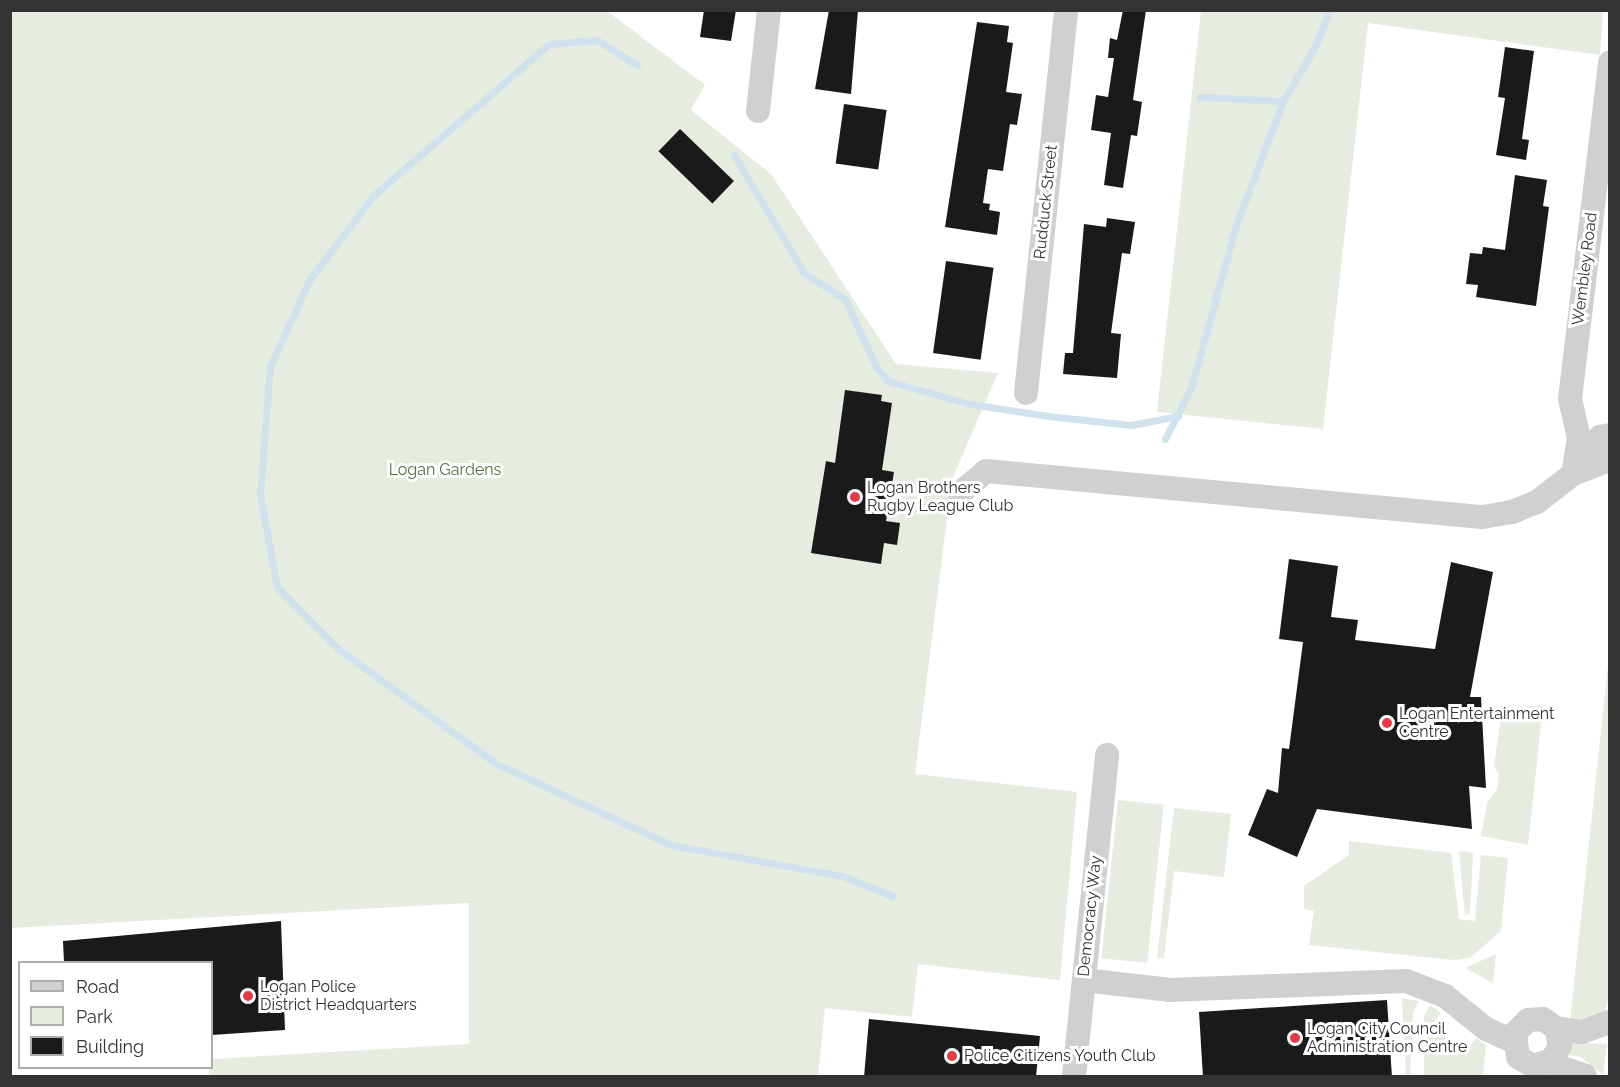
<!DOCTYPE html>
<style>
body{margin:0}
#map{position:relative;width:1620px;height:1087px;overflow:hidden;background:#fff;font-family:Raleway,sans-serif}
div>[style]{position:absolute}
[style*='--x']{left:calc(var(--x)*1px);top:calc(var(--y)*1px);width:calc(var(--w)*1px);rotate:calc(var(--a)*1deg)}
.green>*{inset:0;background:#e6ecdf;transform-origin:0 0}
.stream>*{height:7px;margin:-3.5px;padding:0 3.5px;transform-origin:3.5px;border-radius:3.5px;background:#cfe2ee}
.building>*{inset:0;background:#1a1a1a;transform-origin:0 0}
.minor>*{height:24px;margin:-12px;padding:0 12px;transform-origin:12px;border-radius:12px;background:#d0d0d0}
.dots>*{width:16px;height:16px;translate:-50% -50%;box-sizing:border-box;border:3px solid #fff;border-radius:50%}
span{translate:-50% -50%;white-space:nowrap;text-align:center;line-height:1.15;-webkit-text-stroke:6px #fff;paint-order:stroke}
.street-label{font-size:16px;color:#333}
.park-label{font-size:16px;color:#56703f}
.poi-label{font-size:16px;color:#333}
.left{translate:0 -50%;text-align:left}
.frame{position:absolute;inset:0;border:12px solid #333;pointer-events:none}
.legend{position:absolute;left:18px;top:961px;width:195px;height:108px;box-sizing:border-box;background:#fff;border:2px solid #adadad;margin:0;padding:8px 10px;list-style:none;font-size:18px;color:#333}
.legend li{display:flex;align-items:center;gap:12px;height:30px}
.legend b{width:30px;border:2px solid #adadad}
</style>
<div id="map">
<div class="green">
<div style="clip-path:polygon(10px 11px,607px 11px,705px 85px,691px 110px,771px 174px,896px 364px,998px 373px,952px 479px,915px 774px,1077px 792px,1060px 980px,918px 964px,912px 1017px,825px 1008px,818px 1076px,208px 1076px,212px 1059px,469px 1044px,469px 903px,11px 928px)"></div>
<div style="clip-path:polygon(1201px 11px,1603px 11px,1600px 55px,1368px 23px,1323px 429px,1157px 412px)"></div>
<div style="clip-path:polygon(1609px 656px,1609px 993px,1604px 1021px,1570px 1021px)"></div>
<div style="clip-path:polygon(1543px 705px,1528px 845px,1481px 836px,1487px 803px,1497px 789px,1499px 774px,1494px 767px,1502px 709px)"></div>
<div style="left:1118px;top:800px;width:46px;height:159px;rotate:6deg"></div>
<div style="clip-path:polygon(1174px 808px,1231px 814px,1224px 877px,1174px 871px,1164px 958px,1157px 958px)"></div>
<div style="clip-path:polygon(1349px 841px,1451px 853px,1459px 919px,1475px 921px,1481px 855px,1508px 858px,1501px 931px,1470px 958px,1454px 960px,1309px 945px,1314px 911px,1304px 909px,1304px 886px,1349px 855px)"></div>
<div style="clip-path:polygon(1459px 851px,1473px 853px,1470px 914px,1465px 915px)"></div>
<div style="clip-path:polygon(1496px 954px,1493px 983px,1465px 968px)"></div>
<div style="clip-path:polygon(1402px 998px,1419px 1001px,1413px 1014px,1410px 1076px,1406px 1076px)"></div>
<div style="clip-path:polygon(1430px 1005px,1441px 1013px,1431px 1027px,1449px 1040px,1466px 1052px,1476px 1038px,1486px 1045px,1483px 1076px,1424px 1076px,1424px 1016px)"></div>
<div style="clip-path:polygon(1569px 1042px,1607px 1044px,1603px 1075px,1581px 1057px,1568px 1055px)"></div>
</div>
<div class="stream">
<div style="--x:637;--y:65;--w:47;--a:-148"></div>
<div style="--x:597;--y:40;--w:48;--a:175.2"></div>
<div style="--x:549;--y:44;--w:233;--a:139.2"></div>
<div style="--x:373;--y:196;--w:104;--a:127.2"></div>
<div style="--x:310;--y:279;--w:96;--a:114.7"></div>
<div style="--x:270;--y:366;--w:129;--a:94.4"></div>
<div style="--x:260;--y:495;--w:94;--a:79.5"></div>
<div style="--x:277;--y:587;--w:86;--a:45.5"></div>
<div style="--x:337;--y:648;--w:195;--a:36"></div>
<div style="--x:495;--y:763;--w:194;--a:25"></div>
<div style="--x:671;--y:845;--w:174;--a:10.3"></div>
<div style="--x:842;--y:876;--w:54;--a:21.8"></div>
<div style="--x:1200;--y:97;--w:83;--a:2.8"></div>
<div style="--x:734;--y:155;--w:137;--a:59.3"></div>
<div style="--x:804;--y:273;--w:49;--a:32.4"></div>
<div style="--x:845;--y:299;--w:75;--a:65.5"></div>
<div style="--x:876;--y:367;--w:18;--a:49"></div>
<div style="--x:888;--y:381;--w:85;--a:15.7"></div>
<div style="--x:970;--y:404;--w:79;--a:8.7"></div>
<div style="--x:1048;--y:416;--w:83;--a:6.2"></div>
<div style="--x:1131;--y:425;--w:48;--a:-10.8"></div>
<div style="--x:1165;--y:439;--w:60;--a:-63.4"></div>
<div style="--x:1192;--y:385;--w:166;--a:-74.6"></div>
<div style="--x:1236;--y:225;--w:133;--a:-69.2"></div>
<div style="--x:1283;--y:101;--w:65;--a:-59.5"></div>
<div style="--x:1316;--y:45;--w:37;--a:-70"></div>
</div>
<div class="building">
<div style="clip-path:polygon(704px 10px,736px 10px,731px 41px,700px 37px)"></div>
<div style="clip-path:polygon(829px 10px,858px 10px,851px 94px,815px 89px)"></div>
<div style="clip-path:polygon(1123px 10px,1146px 10px,1133px 100px,1142px 102px,1137px 136px,1131px 135px,1123px 188px,1104px 185px,1111px 133px,1091px 130px,1096px 95px,1108px 97px,1114px 58px,1108px 58px,1110px 38px,1117px 40px)"></div>
<div style="clip-path:polygon(977px 22px,1009px 26px,1007px 42px,1013px 43px,1006px 92px,1022px 94px,1017px 125px,1010px 124px,1003px 171px,988px 169px,983px 203px,990px 204px,989px 210px,1000px 212px,997px 235px,945px 227px)"></div>
<div style="clip-path:polygon(1505px 47px,1534px 51px,1522px 139px,1529px 140px,1526px 160px,1496px 155px,1505px 98px,1498px 97px)"></div>
<div style="left:844px;top:104px;width:43px;height:60px;rotate:8deg"></div>
<div style="left:680px;top:129px;width:75px;height:31px;rotate:44deg"></div>
<div style="clip-path:polygon(1515px 175px,1547px 180px,1543px 206px,1549px 207px,1536px 306px,1476px 297px,1478px 285px,1466px 284px,1470px 253px,1482px 254px,1483px 247px,1505px 250px)"></div>
<div style="clip-path:polygon(1107px 218px,1135px 222px,1130px 254px,1122px 253px,1111px 333px,1121px 334px,1117px 378px,1063px 374px,1065px 353px,1073px 353px,1084px 224px,1106px 227px)"></div>
<div style="left:946px;top:261px;width:48px;height:93px;rotate:8deg"></div>
<div style="clip-path:polygon(845px 390px,882px 395px,881px 401px,892px 403px,882px 470px,894px 472px,886px 521px,900px 523px,897px 545px,884px 543px,881px 564px,811px 553px,826px 461px,835px 463px)"></div>
<div style="clip-path:polygon(1289px 559px,1338px 566px,1331px 617px,1358px 620px,1355px 640px,1435px 649px,1451px 562px,1493px 572px,1470px 697px,1481px 697px,1486px 788px,1469px 786px,1472px 829px,1317px 809px,1297px 857px,1248px 835px,1267px 789px,1278px 793px,1282px 748px,1289px 749px,1303px 642px,1279px 639px)"></div>
<div style="clip-path:polygon(281px 921px,285px 1030px,212px 1035px,212px 963px,64px 963px,63px 941px)"></div>
<div style="clip-path:polygon(1387px 1000px,1392px 1077px,1203px 1077px,1199px 1012px)"></div>
<div style="clip-path:polygon(869px 1019px,1040px 1036px,1036px 1077px,864px 1077px)"></div>
</div>
<div class="minor">
<div style="--x:758;--y:111;--w:102;--a:-83.8"></div>
<div style="--x:1026;--y:393;--w:385;--a:-84"></div>
<div style="--x:1574;--y:469;--w:31;--a:-81"></div>
<div style="--x:1579;--y:438;--w:40;--a:-103"></div>
<div style="--x:1570;--y:399;--w:339;--a:-83.2"></div>
<div style="--x:1573;--y:474;--w:40;--a:-21"></div>
<div style="--x:960;--y:493;--w:34;--a:-40"></div>
<div style="--x:986;--y:471;--w:499;--a:5.3"></div>
<div style="--x:1483;--y:517;--w:29;--a:-10"></div>
<div style="--x:1512;--y:512;--w:27;--a:-22"></div>
<div style="--x:1537;--y:502;--w:46;--a:-37.9"></div>
<div style="--x:1573;--y:474;--w:46;--a:-53.9"></div>
<div style="--x:1600;--y:437;--w:10;--a:-11"></div>
<div style="--x:1084;--y:980;--w:87;--a:6.6"></div>
<div style="--x:1170;--y:990;--w:236;--a:-2.2"></div>
<div style="--x:1406;--y:981;--w:42;--a:21"></div>
<div style="--x:1445;--y:996;--w:53;--a:38.8"></div>
<div style="--x:1486;--y:1029;--w:30;--a:24"></div>
<div style="--x:1556;--y:1028;--w:18;--a:77"></div>
<div style="--x:1560;--y:1046;--w:16;--a:120"></div>
<div style="--x:1552;--y:1060;--w:20;--a:162"></div>
<div style="--x:1533;--y:1066;--w:17;--a:-149"></div>
<div style="--x:1518;--y:1057;--w:24;--a:-97"></div>
<div style="--x:1515;--y:1033;--w:18;--a:-45"></div>
<div style="--x:1528;--y:1020;--w:15;--a:-4"></div>
<div style="--x:1543;--y:1019;--w:16;--a:35"></div>
<div style="--x:1556;--y:1028;--w:26;--a:9"></div>
<div style="--x:1582;--y:1032;--w:30;--a:-20"></div>
<div style="--x:1548;--y:1063;--w:39;--a:19"></div>
<div style="--x:1074;--y:1076;--w:323;--a:-84.1"></div>
</div>
<div class="dots">
<div style="left:855px;top:497px;background:#e63946"></div>
<div style="left:1387px;top:723px;background:#e63946"></div>
<div style="left:248px;top:996px;background:#e63946"></div>
<div style="left:1295px;top:1038px;background:#e63946"></div>
<div style="left:952px;top:1056px;background:#e63946"></div>
</div>
<div class="street-label">
<span style="left:1046px;top:202px;rotate:-84deg">Rudduck Street</span>
<span style="left:1585px;top:269px;rotate:-83deg">Wembley Road</span>
<span style="left:1090px;top:916px;rotate:-84deg">Democracy Way</span>
</div>
<div class="park-label">
<span style="left:445px;top:470px">Logan Gardens</span>
</div>
<div class="poi-label">
<span class="left" style="left:867px;top:497px">Logan Brothers<br>Rugby League Club</span>
<span class="left" style="left:1399px;top:723px">Logan Entertainment<br>Centre</span>
<span class="left" style="left:260px;top:996px">Logan Police<br>District Headquarters</span>
<span class="left" style="left:1307px;top:1038px">Logan City Council<br>Administration Centre</span>
<span class="left" style="left:964px;top:1056px">Police Citizens Youth Club</span>
</div>
<div class="frame"></div>
<ul class="legend">
<li><b style="height:8px;background:#d0d0d0"></b>Road</li>
<li><b style="height:16px;background:#e6ecdf"></b>Park</li>
<li><b style="height:16px;background:#1a1a1a"></b>Building</li>
</ul>
</div>
